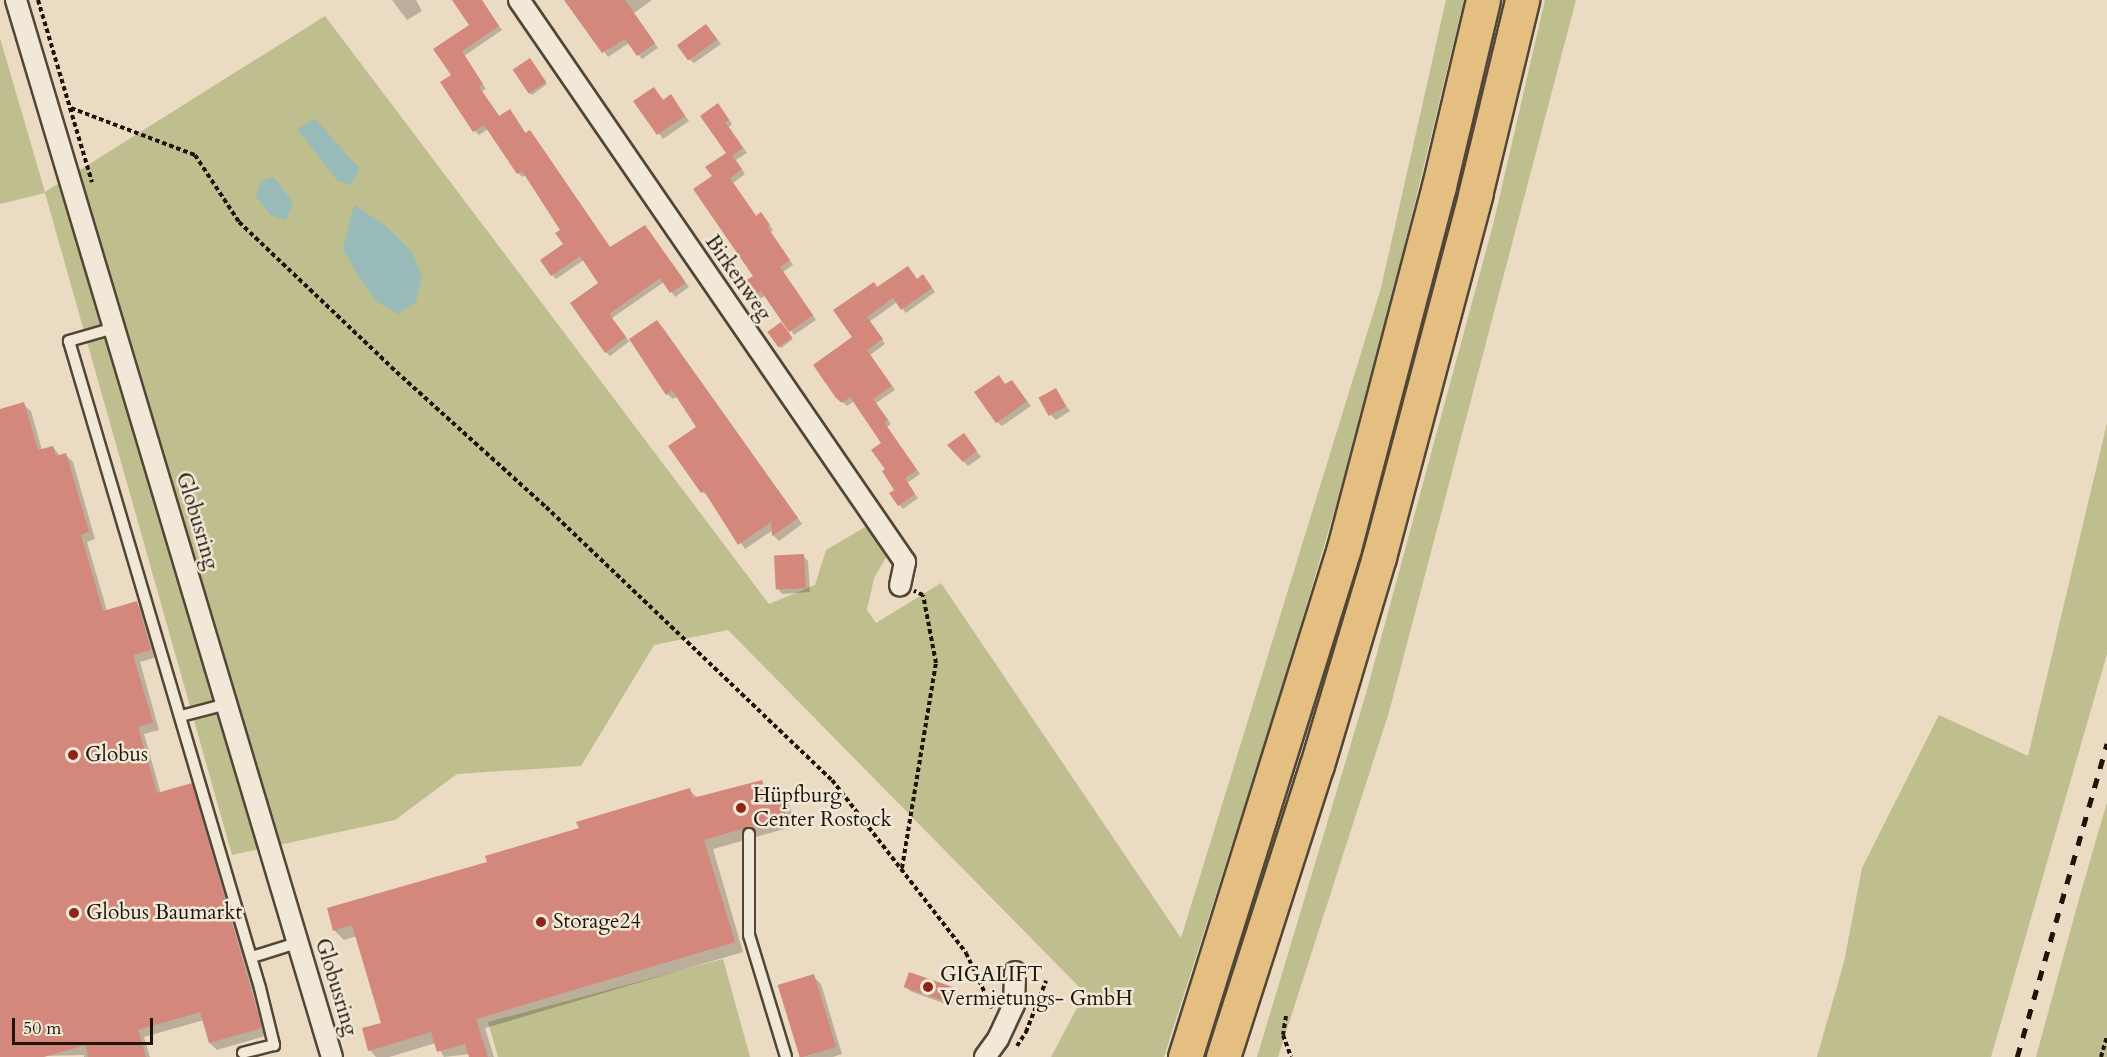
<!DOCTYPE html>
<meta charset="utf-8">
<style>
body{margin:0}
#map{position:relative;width:2107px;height:1057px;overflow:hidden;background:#eadbc2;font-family:Cardo,serif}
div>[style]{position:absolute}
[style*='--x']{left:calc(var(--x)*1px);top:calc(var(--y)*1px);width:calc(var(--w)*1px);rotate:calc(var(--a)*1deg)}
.green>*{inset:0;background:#bfbe8e}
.water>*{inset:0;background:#98bab8}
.shadow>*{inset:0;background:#0003}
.building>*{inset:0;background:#d3887b;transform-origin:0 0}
.path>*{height:4px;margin-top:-2px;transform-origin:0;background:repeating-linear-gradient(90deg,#1f1409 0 4.5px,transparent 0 7.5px)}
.roads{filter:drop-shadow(2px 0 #524637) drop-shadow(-2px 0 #524637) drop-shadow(0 2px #524637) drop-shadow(0 -2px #524637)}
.service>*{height:10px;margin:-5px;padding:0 5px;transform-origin:5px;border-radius:5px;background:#f1e8d7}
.minor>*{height:20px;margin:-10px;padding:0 10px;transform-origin:10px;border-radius:10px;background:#f1e8d7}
.motorway>*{height:33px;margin:-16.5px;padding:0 16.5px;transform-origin:16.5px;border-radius:16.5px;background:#e5be81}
.rail>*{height:4.5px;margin-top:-2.25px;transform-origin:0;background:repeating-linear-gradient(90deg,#1f1409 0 10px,transparent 0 20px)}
.dots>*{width:16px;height:16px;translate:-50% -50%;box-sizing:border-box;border:3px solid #f1e8d7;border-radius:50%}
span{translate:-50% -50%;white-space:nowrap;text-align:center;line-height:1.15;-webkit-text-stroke:5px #f1e8d7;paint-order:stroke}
.street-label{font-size:21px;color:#1f1409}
.poi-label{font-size:21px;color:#1f1409}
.left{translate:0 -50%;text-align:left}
.scale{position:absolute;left:12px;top:1018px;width:141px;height:27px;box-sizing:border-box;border:3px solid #1f1409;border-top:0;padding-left:8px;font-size:18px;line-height:21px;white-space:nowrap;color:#1f1409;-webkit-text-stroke:4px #f1e8d7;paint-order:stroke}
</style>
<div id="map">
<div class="green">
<div style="clip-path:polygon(1446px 0,1464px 0,1393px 293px,1338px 499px,1279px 697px,1164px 1057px,1051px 1057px,1085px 993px,728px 630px,654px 645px,581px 766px,457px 774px,395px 820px,232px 855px,45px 193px,0 204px,0 38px,45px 192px,325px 16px,769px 604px,815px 585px,826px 550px,867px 526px,888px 554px,874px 578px,867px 610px,876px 623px,941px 583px,1181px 938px,1381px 288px)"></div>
<div style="clip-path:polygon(1545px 0,1576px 0,1389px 712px,1278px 1057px,1257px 1057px,1367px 690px,1493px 225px)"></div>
<div style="clip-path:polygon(2107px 423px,2107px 654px,1991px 1057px,1817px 1057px,1844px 962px,1862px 868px,1939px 715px,2028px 756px)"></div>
<div style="clip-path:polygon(2107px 802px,2107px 1057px,2036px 1057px,2079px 899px)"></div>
<div style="clip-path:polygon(723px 959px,750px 1057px,498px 1057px,488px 1022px)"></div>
</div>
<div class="water">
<div style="clip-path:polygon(315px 119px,359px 168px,351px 185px,337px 180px,297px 129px)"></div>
<div style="clip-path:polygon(274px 177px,293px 203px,286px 220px,271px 215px,256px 197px,261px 181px)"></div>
<div style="clip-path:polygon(354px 205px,386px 226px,411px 251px,422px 276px,416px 302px,398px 314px,377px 302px,358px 276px,343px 248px)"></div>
</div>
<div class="shadow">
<div style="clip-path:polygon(392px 0,416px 0,422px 11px,407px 20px)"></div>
<div style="clip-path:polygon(460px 0,481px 0,502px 30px,464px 56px,486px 89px,482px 91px,500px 117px,514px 115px,526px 134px,530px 132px,534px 136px,611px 249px,649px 231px,689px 287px,675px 297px,664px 282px,612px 318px,629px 341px,657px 322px,663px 328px,802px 524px,779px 541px,773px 535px,773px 530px,745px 549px,709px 496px,702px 492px,698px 427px,678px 396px,673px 399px,667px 394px,631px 340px,610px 356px,606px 352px,600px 283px,584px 260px,556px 279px,552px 275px,565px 245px,562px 230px,526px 175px,522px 177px,518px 173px,488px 129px,479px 135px,475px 131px,442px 82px,453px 75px,471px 25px)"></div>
<div style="clip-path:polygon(577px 0,652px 0,634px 13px,658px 48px,642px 59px,629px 43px,608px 57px,569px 5px)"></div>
<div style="clip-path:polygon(711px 31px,721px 44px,694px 63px,689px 59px)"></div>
<div style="clip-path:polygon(532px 62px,547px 84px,532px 95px,530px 93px)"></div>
<div style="clip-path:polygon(654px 89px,664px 101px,675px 101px,689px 121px,663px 139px,635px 101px)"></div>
<div style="clip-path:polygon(722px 109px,732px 124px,729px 127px,747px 153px,736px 160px,745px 174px,733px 183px,757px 217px,765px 218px,773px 230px,771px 232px,793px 265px,783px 272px,816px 320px,794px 335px,766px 295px,757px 301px,753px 297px,755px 276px,714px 176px,728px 153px)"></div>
<div style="clip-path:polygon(917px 280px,927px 280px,935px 292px,906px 313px,897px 302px,869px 322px,885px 344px,870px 355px,895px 390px,876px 403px,891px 424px,887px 427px,920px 474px,907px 483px,918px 498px,903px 509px,899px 505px,896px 490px,887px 470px,883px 443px,854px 401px,847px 406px,843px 402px,854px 338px,878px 289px)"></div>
<div style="clip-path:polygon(781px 324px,793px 339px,781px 348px,779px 346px)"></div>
<div style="clip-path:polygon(1012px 382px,1031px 406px,1002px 426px,997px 422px,1006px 386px)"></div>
<div style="clip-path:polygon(1055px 390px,1070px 411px,1056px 420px,1051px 415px)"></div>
<div style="clip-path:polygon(23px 404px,31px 411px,42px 450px,53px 447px,60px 456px,66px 455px,73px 462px,95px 539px,87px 542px,107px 611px,136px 603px,143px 610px,157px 657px,140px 662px,159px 730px,144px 734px,161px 794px,191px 785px,199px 792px,269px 1035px,217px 1050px,210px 1043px,204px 1020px,144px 1037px,150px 1057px,84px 1057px,84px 1055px,0 1057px,0 410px)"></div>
<div style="clip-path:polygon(968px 440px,981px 457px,968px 466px,949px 446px)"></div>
<div style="clip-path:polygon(803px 556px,808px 561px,810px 592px,782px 594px,778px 589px)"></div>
<div style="clip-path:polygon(762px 782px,772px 793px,779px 790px,788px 800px,795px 826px,713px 849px,743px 952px,485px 1028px,494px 1057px,470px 1057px,470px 1054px,444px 1057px,436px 1043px,389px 1057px,376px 1057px,370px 1050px,383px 1024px,357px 936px,344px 940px,334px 930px,489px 863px,689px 790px,698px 798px)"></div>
<div style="clip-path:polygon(813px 976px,821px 984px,842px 1054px,833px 1057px,801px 1057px,779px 986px)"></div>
<div style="clip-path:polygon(906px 987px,951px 988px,956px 993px,951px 1006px,910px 991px)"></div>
</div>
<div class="building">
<div style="clip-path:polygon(452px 0,482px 0,499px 26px,462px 51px,483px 84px,479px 87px,499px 116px,510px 109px,525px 133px,530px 130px,610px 247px,645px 225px,686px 283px,670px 293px,660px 278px,609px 314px,626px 337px,605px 353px,570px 303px,598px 283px,580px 256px,551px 276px,540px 260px,563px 244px,555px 233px,560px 230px,522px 171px,517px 174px,484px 125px,473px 132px,440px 82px,451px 75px,433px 49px,469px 25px)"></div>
<div style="clip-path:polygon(564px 0,625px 0,655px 43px,637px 56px,625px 39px,602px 53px)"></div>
<div style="left:706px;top:24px;width:19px;height:36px;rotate:54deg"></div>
<div style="left:530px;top:58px;width:29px;height:21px;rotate:56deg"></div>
<div style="clip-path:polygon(654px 87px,663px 100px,671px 94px,685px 116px,657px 135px,633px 101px)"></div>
<div style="clip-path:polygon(718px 103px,729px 120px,725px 122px,743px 148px,732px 156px,742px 169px,730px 178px,756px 216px,761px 212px,770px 225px,767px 227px,790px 260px,780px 267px,813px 315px,789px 332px,761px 291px,752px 298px,742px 283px,753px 276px,693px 189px,712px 176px,705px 167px,726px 153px,700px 116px)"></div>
<div style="clip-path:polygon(908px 266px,917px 279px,923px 274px,932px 288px,901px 310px,893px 298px,867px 317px,883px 339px,867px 350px,892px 386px,873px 399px,888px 420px,884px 422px,917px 470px,905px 478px,915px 494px,898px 506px,889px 493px,894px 490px,882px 471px,885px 469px,871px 450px,881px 443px,850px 397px,842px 403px,836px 398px,813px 365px,852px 337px,833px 310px,874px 282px,877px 287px)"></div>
<div style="clip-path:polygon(657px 320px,798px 518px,772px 536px,771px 522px,738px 545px,704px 491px,701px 493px,668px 446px,696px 427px,672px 390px,666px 395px,629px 339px)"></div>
<div style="left:781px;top:322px;width:19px;height:17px;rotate:54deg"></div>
<div style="clip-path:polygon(999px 375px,1005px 384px,1012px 380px,1027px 401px,996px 423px,974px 392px)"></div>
<div style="left:1056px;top:388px;width:21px;height:20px;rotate:61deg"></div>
<div style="clip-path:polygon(24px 402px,38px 450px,53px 446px,56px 456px,66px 453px,89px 532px,81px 535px,103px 611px,137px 601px,151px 650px,133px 655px,153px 722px,138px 727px,157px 793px,192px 783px,262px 1028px,209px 1043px,200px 1012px,138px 1030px,146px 1057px,88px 1057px,86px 1045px,44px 1057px,0 1057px,0 409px)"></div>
<div style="clip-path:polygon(964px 433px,977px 451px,963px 462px,947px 445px)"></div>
<div style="left:804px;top:554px;width:34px;height:30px;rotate:87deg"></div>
<div style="clip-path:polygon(762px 780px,766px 794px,779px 789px,786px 816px,704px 840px,735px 942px,476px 1019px,488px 1057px,469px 1057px,465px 1044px,437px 1052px,431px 1032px,368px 1051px,362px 1028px,381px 1023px,352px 925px,333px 931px,327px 908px,487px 862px,485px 856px,579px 828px,576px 822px,690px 788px,693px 798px)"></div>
<div style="left:909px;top:972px;width:46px;height:16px;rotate:19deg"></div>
<div style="left:814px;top:974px;width:76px;height:38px;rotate:73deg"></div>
</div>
<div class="path">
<div style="--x:38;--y:0;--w:190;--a:73.5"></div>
<div style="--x:71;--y:108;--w:133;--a:20.8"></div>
<div style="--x:195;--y:155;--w:80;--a:56.7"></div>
<div style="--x:239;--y:222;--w:210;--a:43.6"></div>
<div style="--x:391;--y:367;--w:209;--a:42.1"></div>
<div style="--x:546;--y:507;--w:395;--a:43.7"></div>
<div style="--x:832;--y:780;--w:219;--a:52.2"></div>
<div style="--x:966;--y:953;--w:61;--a:64.7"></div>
<div style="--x:902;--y:868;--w:208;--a:-80.6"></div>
<div style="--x:936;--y:663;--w:69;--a:-100.8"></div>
<div style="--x:923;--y:595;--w:10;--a:-156"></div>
<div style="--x:1286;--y:1016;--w:19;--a:99"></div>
<div style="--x:1283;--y:1035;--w:23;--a:70"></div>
<div style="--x:1017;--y:1046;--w:17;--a:-57"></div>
<div style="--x:1026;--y:1032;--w:55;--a:-68.6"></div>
<div style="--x:2101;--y:1057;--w:22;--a:-74"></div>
</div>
<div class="roads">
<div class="service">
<div style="--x:114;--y:328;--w:47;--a:163.9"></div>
<div style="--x:69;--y:341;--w:675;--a:73.55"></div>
<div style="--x:260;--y:988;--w:59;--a:76.2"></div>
<div style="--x:274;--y:1045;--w:32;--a:166"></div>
<div style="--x:181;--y:716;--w:48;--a:-14.6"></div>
<div style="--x:749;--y:834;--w:101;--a:90"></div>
<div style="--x:749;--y:935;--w:127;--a:73.1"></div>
<div style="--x:252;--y:957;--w:47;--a:-17.3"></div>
</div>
<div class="minor">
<div style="--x:16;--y:0;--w:1103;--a:73.36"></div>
<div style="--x:519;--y:0;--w:682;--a:55.52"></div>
<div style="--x:905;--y:562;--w:24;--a:102"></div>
<div style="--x:985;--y:1057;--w:22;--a:-54"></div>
<div style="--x:998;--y:1039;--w:38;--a:-65"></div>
<div style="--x:1014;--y:1005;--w:33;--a:-88"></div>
</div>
<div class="motorway">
<div style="--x:1185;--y:1057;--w:533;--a:-72.65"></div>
<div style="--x:1344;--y:548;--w:374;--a:-75.3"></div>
<div style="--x:1439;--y:186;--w:191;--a:-76.7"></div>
<div style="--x:1223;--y:1057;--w:307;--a:-72.2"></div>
<div style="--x:1317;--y:765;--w:217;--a:-73.4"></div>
<div style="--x:1379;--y:557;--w:375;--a:-75.1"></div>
<div style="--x:1475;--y:195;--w:201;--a:-76.4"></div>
</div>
</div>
<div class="rail">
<div style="--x:2017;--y:1057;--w:326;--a:-74"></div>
</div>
<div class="dots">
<div style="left:73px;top:755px;background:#8f2418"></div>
<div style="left:741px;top:808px;background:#8f2418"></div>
<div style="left:74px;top:913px;background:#8f2418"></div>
<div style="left:541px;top:922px;background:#8f2418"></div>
<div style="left:928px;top:987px;background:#8f2418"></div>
</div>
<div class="street-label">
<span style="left:738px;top:278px;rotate:55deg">Birkenweg</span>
<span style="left:197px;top:521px;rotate:73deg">Globusring</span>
<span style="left:336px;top:987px;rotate:73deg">Globusring</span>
</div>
<div class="poi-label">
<span class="left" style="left:85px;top:755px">Globus</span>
<span class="left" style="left:753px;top:808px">Hüpfburg<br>Center Rostock</span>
<span class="left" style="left:86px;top:913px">Globus Baumarkt</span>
<span class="left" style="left:553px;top:922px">Storage24</span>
<span class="left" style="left:940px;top:987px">GIGALIFT<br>Vermietungs- GmbH</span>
</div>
<div class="scale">50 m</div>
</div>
